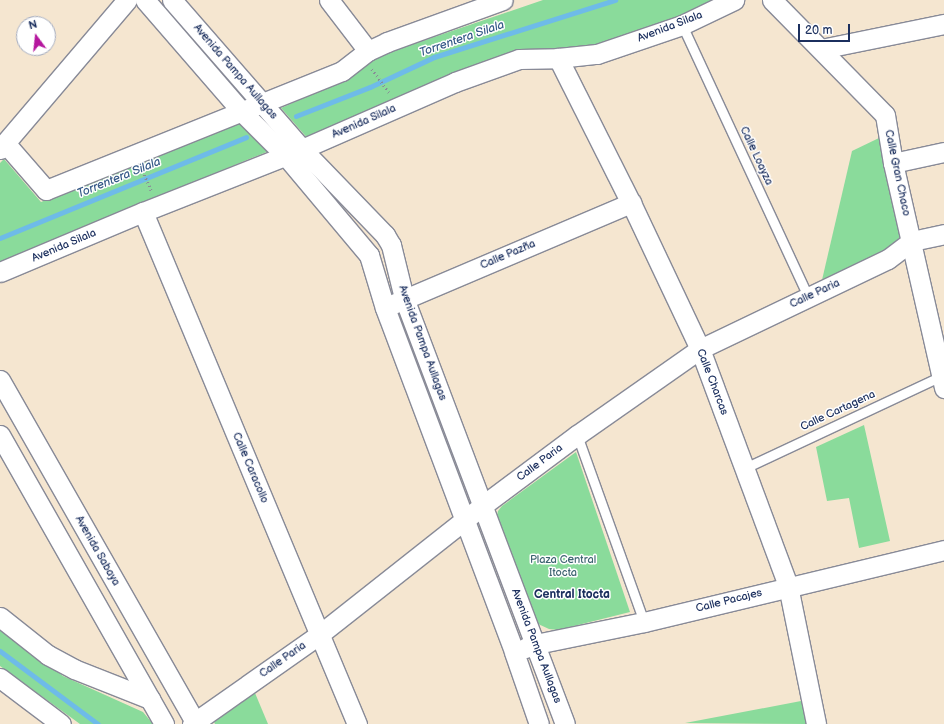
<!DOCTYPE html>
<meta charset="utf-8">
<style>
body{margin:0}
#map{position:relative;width:944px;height:724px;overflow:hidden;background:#f5e6d0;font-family:"Balsamiq Sans",sans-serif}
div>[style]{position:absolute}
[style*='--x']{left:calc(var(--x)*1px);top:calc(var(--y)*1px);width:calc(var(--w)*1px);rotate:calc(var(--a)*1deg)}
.green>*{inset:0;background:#8adb9b}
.stream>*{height:5px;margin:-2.5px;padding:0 2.5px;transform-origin:2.5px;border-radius:2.5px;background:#6ebbe8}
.path>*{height:2.5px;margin-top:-1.25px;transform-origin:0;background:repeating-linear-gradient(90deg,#888a97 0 1px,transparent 0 4px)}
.roads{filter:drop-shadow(1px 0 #888a97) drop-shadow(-1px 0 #888a97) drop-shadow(0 1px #888a97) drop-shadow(0 -1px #888a97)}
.lane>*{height:9px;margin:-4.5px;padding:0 4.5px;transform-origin:4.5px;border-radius:4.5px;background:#fff}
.street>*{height:19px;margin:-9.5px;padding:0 9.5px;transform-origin:9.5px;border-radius:9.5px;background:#fff}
span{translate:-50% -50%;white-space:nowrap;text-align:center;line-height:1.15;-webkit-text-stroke:3px #fff;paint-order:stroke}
.street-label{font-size:11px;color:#1b2f5e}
.park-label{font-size:11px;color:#3c6370}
.water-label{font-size:12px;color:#345987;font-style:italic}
.neighbourhood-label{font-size:12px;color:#1b2f5e;font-weight:700}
.north{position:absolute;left:16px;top:16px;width:40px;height:40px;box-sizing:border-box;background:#fff;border:1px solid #a4acbf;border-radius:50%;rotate:345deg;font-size:11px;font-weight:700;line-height:16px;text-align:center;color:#1b2f5e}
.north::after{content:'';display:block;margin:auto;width:14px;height:18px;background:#b5179e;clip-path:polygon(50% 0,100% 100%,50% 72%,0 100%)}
.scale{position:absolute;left:798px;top:24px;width:52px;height:18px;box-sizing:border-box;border:2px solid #1b2f5e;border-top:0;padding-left:5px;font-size:12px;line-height:14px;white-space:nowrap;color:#1b2f5e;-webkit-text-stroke:3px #fff;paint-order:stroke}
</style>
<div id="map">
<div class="green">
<div style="clip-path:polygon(543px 0,718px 0,679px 18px,595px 47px,519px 54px,309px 140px,281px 108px,349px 78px,381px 55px)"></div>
<div style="clip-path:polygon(241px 122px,269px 151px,0 262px,0 163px,4px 159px,41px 202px)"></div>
<div style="clip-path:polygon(879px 138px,900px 237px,890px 248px,822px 280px,852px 151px)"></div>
<div style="clip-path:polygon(864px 425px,890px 541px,859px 548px,849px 498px,827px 501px,816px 447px)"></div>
<div style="clip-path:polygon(576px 452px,630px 612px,558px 630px,549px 629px,536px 623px,496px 519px,498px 511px,502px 506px)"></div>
<div style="clip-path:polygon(0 626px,63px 676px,143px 712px,153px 724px,80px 724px,0 666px)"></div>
<div style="clip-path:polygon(255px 693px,268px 724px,215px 724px,214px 722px)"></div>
<div style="clip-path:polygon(801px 701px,807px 724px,685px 723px)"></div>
</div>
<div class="stream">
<div style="--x:296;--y:116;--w:79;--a:-21.4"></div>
<div style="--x:370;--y:87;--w:71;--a:-25.1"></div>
<div style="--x:434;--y:57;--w:190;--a:-17.5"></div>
<div style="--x:0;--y:238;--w:266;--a:-22.3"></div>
<div style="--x:0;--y:651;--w:122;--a:36.7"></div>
</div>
<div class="path">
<div style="--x:372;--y:69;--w:29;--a:54"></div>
<div style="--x:143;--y:171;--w:21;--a:67"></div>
</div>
<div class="roads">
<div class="lane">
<div style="--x:682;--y:25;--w:300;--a:65.1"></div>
<div style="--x:577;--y:435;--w:199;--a:70.3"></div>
<div style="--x:745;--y:468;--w:217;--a:-25.1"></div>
</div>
<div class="street">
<div style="--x:145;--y:0;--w:147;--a:49.1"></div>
<div style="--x:241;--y:111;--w:62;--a:45"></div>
<div style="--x:285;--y:155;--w:131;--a:50"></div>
<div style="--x:369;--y:255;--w:55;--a:73.2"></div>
<div style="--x:385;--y:308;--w:367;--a:69.4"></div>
<div style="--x:514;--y:652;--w:76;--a:70.9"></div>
<div style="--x:172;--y:0;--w:198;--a:48.9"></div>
<div style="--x:302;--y:149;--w:120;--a:46"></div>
<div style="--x:385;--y:235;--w:12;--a:59"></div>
<div style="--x:391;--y:245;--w:55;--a:76.2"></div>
<div style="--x:404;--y:298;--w:455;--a:69.3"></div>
<div style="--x:329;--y:0;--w:64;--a:52.6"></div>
<div style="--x:772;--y:0;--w:161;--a:45.5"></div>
<div style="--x:885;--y:115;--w:49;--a:80.5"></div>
<div style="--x:893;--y:163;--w:231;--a:77.2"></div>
<div style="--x:821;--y:49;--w:126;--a:-11.5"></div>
<div style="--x:558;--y:58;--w:162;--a:63.3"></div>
<div style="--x:631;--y:203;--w:161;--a:64.7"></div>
<div style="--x:700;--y:349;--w:253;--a:69.6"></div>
<div style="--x:788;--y:586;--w:141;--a:78.5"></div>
<div style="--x:6;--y:144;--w:61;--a:49"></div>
<div style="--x:46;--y:190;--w:319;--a:-21.9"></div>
<div style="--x:342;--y:71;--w:33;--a:-38"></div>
<div style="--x:368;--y:51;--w:21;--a:-25"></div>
<div style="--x:387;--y:42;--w:123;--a:-19.9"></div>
<div style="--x:0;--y:149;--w:196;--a:-49.6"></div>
<div style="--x:893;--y:163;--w:52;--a:-12.2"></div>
<div style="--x:143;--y:212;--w:555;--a:67.32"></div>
<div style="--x:0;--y:272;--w:155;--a:-22.8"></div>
<div style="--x:143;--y:212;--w:171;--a:-21.6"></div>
<div style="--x:302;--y:149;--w:167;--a:-23.6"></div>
<div style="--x:455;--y:82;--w:68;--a:-19.8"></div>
<div style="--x:519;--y:59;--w:39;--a:-1"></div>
<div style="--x:558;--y:58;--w:39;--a:-6"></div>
<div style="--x:597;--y:54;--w:90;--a:-18.8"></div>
<div style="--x:682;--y:25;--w:58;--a:-25.7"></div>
<div style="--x:393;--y:304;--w:259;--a:-23"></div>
<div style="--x:0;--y:380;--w:396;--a:60.3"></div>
<div style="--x:0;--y:435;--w:332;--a:60.4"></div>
<div style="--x:0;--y:617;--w:61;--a:38.4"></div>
<div style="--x:48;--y:655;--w:30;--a:28"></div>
<div style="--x:74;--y:669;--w:82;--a:21.5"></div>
<div style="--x:525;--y:648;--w:12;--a:-20"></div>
<div style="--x:536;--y:644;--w:110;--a:-11.5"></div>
<div style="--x:644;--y:622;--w:309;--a:-13.5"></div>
<div style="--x:0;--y:678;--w:76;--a:37"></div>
<div style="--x:192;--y:724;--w:156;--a:-35.1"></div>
<div style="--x:320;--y:634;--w:206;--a:-38.3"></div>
<div style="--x:482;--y:506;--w:119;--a:-36.8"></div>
<div style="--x:577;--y:435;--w:150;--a:-35"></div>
<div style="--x:700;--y:349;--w:208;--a:-25.6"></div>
<div style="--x:888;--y:259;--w:30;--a:-37"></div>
<div style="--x:912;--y:241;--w:33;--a:-12"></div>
</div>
</div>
<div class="street-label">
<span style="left:670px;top:27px;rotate:-21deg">Avenida Silala</span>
<span style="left:235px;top:72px;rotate:49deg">Avenida Pampa Aullagas</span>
<span style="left:364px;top:122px;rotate:-24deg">Avenida Silala</span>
<span style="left:756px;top:156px;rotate:65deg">Calle Loayza</span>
<span style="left:897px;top:173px;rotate:78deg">Calle Gran Chaco</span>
<span style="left:64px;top:246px;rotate:-23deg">Avenida Silala</span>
<span style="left:508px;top:255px;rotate:-23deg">Calle Pazña</span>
<span style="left:815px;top:294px;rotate:-25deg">Calle Paria</span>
<span style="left:422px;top:343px;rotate:70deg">Avenida Pampa Aullagas</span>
<span style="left:712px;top:382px;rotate:69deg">Calle Charcas</span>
<span style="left:838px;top:411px;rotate:-25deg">Calle Cartagena</span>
<span style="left:540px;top:463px;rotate:-37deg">Calle Paria</span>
<span style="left:250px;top:468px;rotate:67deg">Calle Caracollo</span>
<span style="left:97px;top:551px;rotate:60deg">Avenida Sabaya</span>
<span style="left:729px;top:601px;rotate:-14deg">Calle Pacajes</span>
<span style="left:536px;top:646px;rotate:69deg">Avenida Pampa Aullagas</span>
<span style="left:283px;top:660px;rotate:-35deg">Calle Paria</span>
</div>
<div class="park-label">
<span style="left:563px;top:567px">Plaza Central<br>Itocta</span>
</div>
<div class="water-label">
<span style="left:462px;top:39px;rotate:-19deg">Torrentera Silala</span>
<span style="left:119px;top:178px;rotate:-22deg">Torrentera Silala</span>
</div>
<div class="neighbourhood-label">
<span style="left:572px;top:595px">Central Itocta</span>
</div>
<div class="north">N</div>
<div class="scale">20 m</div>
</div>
